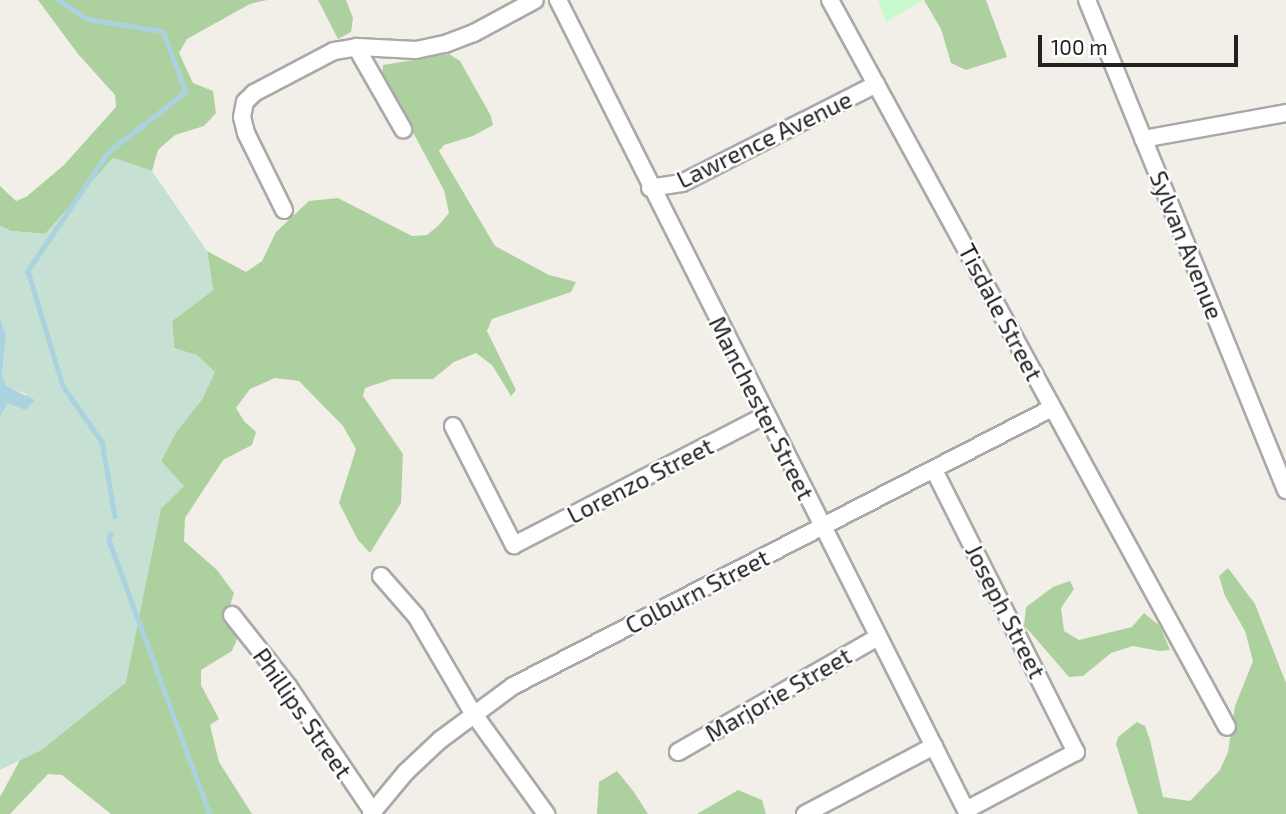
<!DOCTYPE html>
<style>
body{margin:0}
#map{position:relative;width:1286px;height:814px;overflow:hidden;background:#f2efe9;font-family:"Exo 2",sans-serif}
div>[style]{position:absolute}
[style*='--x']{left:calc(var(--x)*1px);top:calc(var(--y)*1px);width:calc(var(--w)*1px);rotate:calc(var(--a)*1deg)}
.forest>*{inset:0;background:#add19e}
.wetland>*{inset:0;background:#c6e0d4}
.park>*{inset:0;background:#c8facc}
.water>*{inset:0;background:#aad3df}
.stream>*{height:4.5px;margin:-2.25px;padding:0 2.25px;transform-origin:2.25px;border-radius:2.25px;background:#aad3df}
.roads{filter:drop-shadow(2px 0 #a9a9a9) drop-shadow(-2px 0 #a9a9a9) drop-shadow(0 2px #a9a9a9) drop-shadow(0 -2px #a9a9a9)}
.minor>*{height:16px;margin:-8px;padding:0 8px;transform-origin:8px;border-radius:8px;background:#fff}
span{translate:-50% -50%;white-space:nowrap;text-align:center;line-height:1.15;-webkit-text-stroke:5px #fff;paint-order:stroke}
.street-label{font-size:24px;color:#222}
.scale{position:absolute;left:1038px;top:35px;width:200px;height:32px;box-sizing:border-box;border:4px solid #222;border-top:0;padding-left:9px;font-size:21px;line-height:24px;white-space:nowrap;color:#222;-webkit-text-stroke:5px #fff;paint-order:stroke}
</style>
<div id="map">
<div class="forest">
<div style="clip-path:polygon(38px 0,267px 0,250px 4px,187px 39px,179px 53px,193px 83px,213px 91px,216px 113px,204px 126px,175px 135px,158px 150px,152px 171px,113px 158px,45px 234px,11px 231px,0 226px,0 186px,16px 201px,26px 197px,64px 165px,116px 107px,115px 95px,78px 54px)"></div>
<div style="clip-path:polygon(318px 0,346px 0,353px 18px,351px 32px,338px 39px)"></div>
<div style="clip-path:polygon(924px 0,986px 0,1007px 57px,966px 70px,951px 63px,941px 29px)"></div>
<div style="clip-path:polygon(449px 54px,460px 61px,491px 116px,493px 125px,473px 136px,444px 145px,439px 151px,495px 246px,549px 275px,576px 282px,571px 292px,492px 319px,487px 331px,516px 390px,511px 396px,492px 365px,476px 353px,454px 362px,433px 379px,392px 379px,365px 388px,363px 396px,403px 454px,401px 503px,370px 553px,358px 540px,339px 503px,356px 449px,343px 426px,299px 381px,275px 378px,250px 389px,236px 408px,244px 421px,256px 432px,252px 445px,223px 460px,185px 518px,184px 541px,217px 570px,234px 593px,226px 619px,237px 639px,232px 651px,201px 670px,201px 685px,219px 719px,210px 725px,219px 762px,252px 814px,111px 814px,62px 775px,48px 774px,10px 814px,0 814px,0 797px,20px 760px,41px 750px,126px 682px,0 448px,161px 461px,176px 432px,203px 398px,198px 356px,174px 348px,172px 321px,213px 290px,207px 251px,246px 272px,262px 261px,276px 232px,309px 201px,338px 198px,412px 236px,427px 235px,439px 225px,449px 213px,444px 190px,382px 75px,383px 65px)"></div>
<div style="clip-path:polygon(1228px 568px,1255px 604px,1286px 683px,1286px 814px,1138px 814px,1116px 744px,1118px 737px,1137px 722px,1145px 726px,1150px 740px,1163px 797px,1190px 801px,1220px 770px,1228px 752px,1235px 706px,1253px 661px,1245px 631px,1225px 596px,1219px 576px)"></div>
<div style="clip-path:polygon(1070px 581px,1074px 589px,1061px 608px,1064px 631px,1079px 640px,1132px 627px,1144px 613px,1160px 626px,1170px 650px,1159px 651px,1133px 646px,1111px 653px,1083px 676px,1069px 677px,1024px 625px,1026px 607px,1053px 587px)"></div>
<div style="clip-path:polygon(617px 771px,634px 792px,648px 814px,597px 814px,599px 782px)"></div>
<div style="clip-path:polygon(738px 790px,762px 800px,766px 814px,697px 814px)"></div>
</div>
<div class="wetland">
<div style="clip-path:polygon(113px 158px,152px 171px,207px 251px,213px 290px,172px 321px,174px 348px,198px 356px,215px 372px,203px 398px,176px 432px,161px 461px,184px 486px,161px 509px,126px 682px,41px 750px,0 770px,0 417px,8px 403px,27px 394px,6px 387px,2px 375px,6px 335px,0 318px,0 226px,11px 231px,45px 234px)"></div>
</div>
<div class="park">
<div style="clip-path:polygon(878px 0,923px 0,886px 22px)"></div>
</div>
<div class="water">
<div style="clip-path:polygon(0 318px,6px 335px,2px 375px,6px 386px,35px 400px,25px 410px,8px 403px,0 417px)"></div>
</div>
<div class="stream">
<div style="--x:59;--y:0;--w:34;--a:34"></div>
<div style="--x:87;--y:19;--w:77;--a:9"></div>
<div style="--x:163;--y:31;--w:65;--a:69.3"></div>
<div style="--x:186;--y:92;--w:99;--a:142"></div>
<div style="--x:108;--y:153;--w:143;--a:124.1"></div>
<div style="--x:28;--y:271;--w:120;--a:73.1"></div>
<div style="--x:63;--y:386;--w:68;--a:55.1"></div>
<div style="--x:102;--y:442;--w:75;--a:80"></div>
<div style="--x:111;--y:534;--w:6;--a:108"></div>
<div style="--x:109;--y:540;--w:292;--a:69.8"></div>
</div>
<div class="roads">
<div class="minor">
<div style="--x:558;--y:0;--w:911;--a:63.27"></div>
<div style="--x:830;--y:0;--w:828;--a:61.36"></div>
<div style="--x:1087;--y:0;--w:529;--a:67.9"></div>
<div style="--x:356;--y:47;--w:95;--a:60.2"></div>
<div style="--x:1143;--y:139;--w:145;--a:-10.3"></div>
<div style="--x:650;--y:188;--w:32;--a:-9"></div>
<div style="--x:682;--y:183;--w:218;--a:-27"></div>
<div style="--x:284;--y:210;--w:86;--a:-116.3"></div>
<div style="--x:246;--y:133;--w:16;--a:-104"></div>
<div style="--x:242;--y:117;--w:15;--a:-79"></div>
<div style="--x:245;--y:102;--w:13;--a:-45"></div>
<div style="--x:254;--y:93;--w:90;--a:-27.7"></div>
<div style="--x:334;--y:51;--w:24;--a:-9"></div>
<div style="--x:358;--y:47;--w:58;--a:3"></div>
<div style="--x:416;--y:50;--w:30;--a:-12"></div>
<div style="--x:445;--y:44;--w:31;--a:-21"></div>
<div style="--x:474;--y:33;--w:69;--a:-28.4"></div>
<div style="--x:453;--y:426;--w:134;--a:62.9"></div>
<div style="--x:514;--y:545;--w:284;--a:-27.3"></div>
<div style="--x:934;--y:470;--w:316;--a:63.3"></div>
<div style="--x:1076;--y:752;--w:124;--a:152.2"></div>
<div style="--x:381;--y:576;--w:53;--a:48.8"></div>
<div style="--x:416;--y:616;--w:113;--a:59.6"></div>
<div style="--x:473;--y:713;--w:125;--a:54.1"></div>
<div style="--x:232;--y:615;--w:90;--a:51.7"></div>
<div style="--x:288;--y:686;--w:152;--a:56"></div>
<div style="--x:678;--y:752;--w:231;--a:-29.9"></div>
<div style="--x:371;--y:814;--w:55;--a:-50.2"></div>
<div style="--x:406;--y:772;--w:47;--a:-43.3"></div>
<div style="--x:440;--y:740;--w:91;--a:-36.5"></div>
<div style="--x:513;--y:686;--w:606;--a:-27.28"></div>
<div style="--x:805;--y:814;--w:146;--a:-27.8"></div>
</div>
</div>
<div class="street-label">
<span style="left:764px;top:139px;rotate:-26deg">Lawrence Avenue</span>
<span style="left:1187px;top:245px;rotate:68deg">Sylvan Avenue</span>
<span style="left:1001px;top:312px;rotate:62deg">Tisdale Street</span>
<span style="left:762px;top:408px;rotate:63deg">Manchester Street</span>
<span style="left:640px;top:480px;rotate:-27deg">Lorenzo Street</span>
<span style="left:697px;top:591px;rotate:-27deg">Colburn Street</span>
<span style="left:1006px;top:611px;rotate:63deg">Joseph Street</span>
<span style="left:778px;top:694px;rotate:-30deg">Marjorie Street</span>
<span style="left:303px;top:713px;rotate:55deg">Phillips Street</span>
</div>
<div class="scale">100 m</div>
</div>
